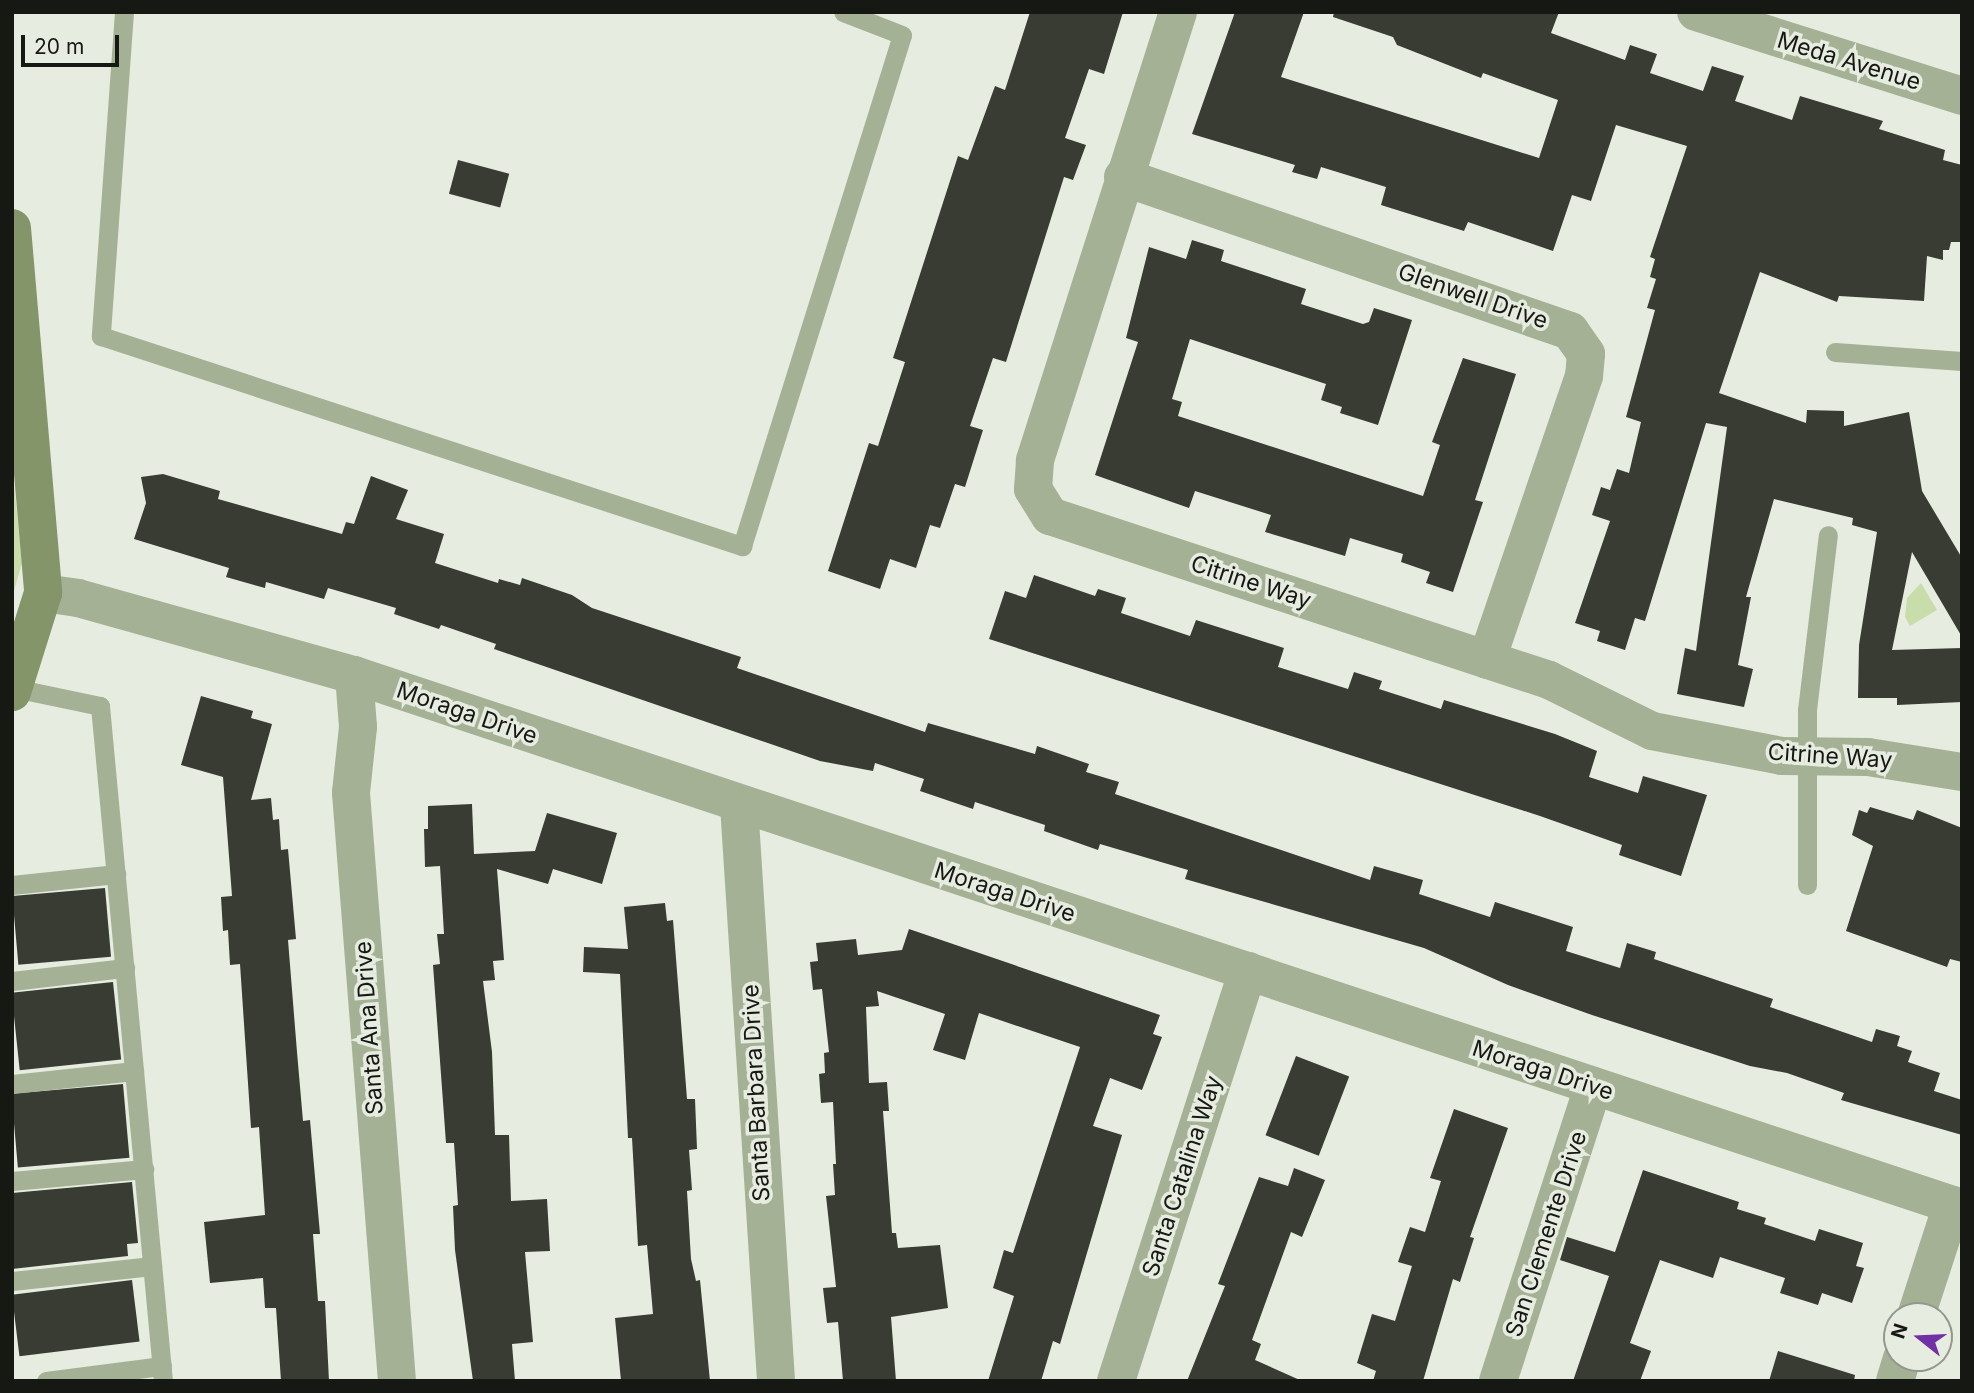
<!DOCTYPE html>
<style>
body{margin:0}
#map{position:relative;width:1974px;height:1393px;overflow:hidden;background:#e7ece0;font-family:Inter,sans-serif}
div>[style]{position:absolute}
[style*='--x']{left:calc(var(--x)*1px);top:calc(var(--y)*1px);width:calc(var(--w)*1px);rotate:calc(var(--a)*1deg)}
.green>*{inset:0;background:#c9ddab}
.building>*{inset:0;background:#383c33;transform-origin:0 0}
.lane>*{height:19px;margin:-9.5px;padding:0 9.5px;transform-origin:9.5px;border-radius:9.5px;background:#a5b194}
.street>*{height:38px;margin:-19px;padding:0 19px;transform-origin:19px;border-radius:19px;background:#a5b194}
.secondary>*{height:38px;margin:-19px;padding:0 19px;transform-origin:19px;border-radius:19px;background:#84956a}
span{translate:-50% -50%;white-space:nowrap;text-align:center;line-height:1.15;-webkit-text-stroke:7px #e7ece0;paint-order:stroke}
.street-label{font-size:23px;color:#161814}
.frame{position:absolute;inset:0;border:14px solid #161814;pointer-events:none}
.north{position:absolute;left:1883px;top:1302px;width:70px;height:70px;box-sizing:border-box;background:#e7ece0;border:2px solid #93978e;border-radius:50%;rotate:288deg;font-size:19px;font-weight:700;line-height:28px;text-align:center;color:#161814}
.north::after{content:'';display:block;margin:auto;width:24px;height:32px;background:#7130a5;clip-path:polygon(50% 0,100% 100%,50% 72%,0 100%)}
.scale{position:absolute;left:21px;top:35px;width:98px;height:32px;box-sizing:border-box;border:4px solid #161814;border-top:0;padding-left:9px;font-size:21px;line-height:24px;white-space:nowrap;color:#161814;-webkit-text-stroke:5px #e7ece0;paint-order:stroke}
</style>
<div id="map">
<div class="green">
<div style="clip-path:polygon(12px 464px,22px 563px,12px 598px)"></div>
<div style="clip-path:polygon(1921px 583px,1937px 610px,1910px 626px,1905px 617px,1907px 598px)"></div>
</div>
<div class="building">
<div style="clip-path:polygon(1030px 12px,1123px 12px,1104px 74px,1089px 69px,1065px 138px,1086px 145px,1073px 180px,1064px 177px,1006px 362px,993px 358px,970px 426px,983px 430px,965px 487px,955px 484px,940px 528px,930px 525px,916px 568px,890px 559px,880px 589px,828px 571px,869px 443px,878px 446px,905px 362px,893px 358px,958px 156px,968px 160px,995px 86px,1005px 90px)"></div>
<div style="clip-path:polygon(1235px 12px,1304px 12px,1281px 77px,1539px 158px,1558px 100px,1483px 73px,1481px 78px,1397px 45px,1393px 37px,1333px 17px,1334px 12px,1559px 12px,1551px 33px,1625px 60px,1630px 45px,1657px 54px,1650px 73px,1703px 91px,1712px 66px,1744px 76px,1735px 101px,1792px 120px,1800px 96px,1883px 121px,1879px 129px,1945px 150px,1943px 160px,1962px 165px,1962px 242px,1951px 242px,1949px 250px,1943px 250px,1943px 260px,1927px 256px,1924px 301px,1839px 296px,1837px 302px,1760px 272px,1719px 393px,1806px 423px,1807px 410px,1844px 411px,1844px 426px,1909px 412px,1922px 491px,1962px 558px,1962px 637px,1912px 552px,1892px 650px,1962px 648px,1962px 702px,1897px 705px,1897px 698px,1858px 698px,1859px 645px,1877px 532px,1852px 525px,1853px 518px,1774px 499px,1746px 597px,1751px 597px,1738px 665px,1753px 669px,1744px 707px,1677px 694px,1685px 648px,1696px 651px,1727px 427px,1706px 423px,1645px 621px,1635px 618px,1625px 650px,1597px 641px,1600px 631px,1575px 623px,1610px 521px,1592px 515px,1601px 487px,1610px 490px,1617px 469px,1629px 473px,1641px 422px,1626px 417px,1655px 310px,1647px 308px,1656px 279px,1650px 277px,1655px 259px,1650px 257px,1687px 146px,1616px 125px,1591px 201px,1572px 195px,1553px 251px,1468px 222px,1464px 231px,1381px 205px,1386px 187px,1321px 167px,1317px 179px,1292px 172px,1295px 165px,1192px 134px)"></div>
<div style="left:458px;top:160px;width:53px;height:35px;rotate:15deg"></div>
<div style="clip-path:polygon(1192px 240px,1224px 250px,1221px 261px,1306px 289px,1301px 304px,1363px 324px,1369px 322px,1374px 308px,1412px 320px,1378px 425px,1340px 413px,1342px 407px,1321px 400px,1326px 384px,1190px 339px,1172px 399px,1182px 402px,1178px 416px,1423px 496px,1440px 445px,1432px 442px,1463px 358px,1516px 374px,1475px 500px,1483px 502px,1453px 592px,1426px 583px,1430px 572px,1401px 562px,1403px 554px,1350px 538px,1345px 556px,1265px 532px,1271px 515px,1195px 491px,1189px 508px,1095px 475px,1138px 342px,1126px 338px,1149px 247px,1186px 259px)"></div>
<div style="clip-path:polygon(163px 474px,220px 491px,218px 499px,342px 534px,346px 522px,354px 524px,371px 476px,408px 490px,396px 519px,444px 534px,435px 563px,498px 583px,499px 579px,520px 585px,522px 578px,572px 595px,592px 608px,741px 657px,737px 668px,925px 732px,928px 723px,1035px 754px,1037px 746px,1089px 764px,1086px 772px,1119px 782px,1115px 794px,1370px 880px,1374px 866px,1423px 880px,1419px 894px,1490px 917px,1495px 902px,1573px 927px,1566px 951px,1620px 968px,1627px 943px,1656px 952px,1654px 959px,1773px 999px,1770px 1007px,1872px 1042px,1876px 1029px,1900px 1036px,1897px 1046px,1912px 1051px,1908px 1062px,1940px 1073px,1934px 1091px,1962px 1100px,1962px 1135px,1841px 1100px,1844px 1093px,1787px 1073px,1750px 1066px,1592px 1015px,1508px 985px,1424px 948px,1185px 879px,1188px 870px,1100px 844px,1098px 850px,1044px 831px,1045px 825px,975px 802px,973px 809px,920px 791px,924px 779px,875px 763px,873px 771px,820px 761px,494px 649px,496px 644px,441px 625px,439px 629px,394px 614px,396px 608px,328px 588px,324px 599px,266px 582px,265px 588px,226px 577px,229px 568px,134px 539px,146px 503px,141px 477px)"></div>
<div style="clip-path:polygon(1034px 575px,1095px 596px,1098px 589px,1126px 598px,1121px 613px,1190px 636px,1196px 620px,1284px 648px,1278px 667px,1348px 689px,1354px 672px,1382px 681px,1379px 689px,1441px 709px,1444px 700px,1555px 734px,1597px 751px,1589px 777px,1638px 793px,1643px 776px,1707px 795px,1681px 876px,1619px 855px,1622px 845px,1540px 816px,989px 639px,1005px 591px,1026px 598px)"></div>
<div style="clip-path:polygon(201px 696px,253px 711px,251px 718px,272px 724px,251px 800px,271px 798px,273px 820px,279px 819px,281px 850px,288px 849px,296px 939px,288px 940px,297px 1052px,303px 1121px,310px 1120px,320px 1234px,313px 1234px,318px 1301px,325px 1301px,329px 1381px,281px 1381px,276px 1308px,265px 1308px,263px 1278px,210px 1283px,204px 1222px,265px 1215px,259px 1127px,251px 1128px,240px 964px,230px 965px,228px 930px,223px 931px,221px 897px,232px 896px,223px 777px,181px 765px)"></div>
<div style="clip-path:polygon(472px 804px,474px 854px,535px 851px,547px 813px,617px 833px,602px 884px,553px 869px,548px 884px,497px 869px,504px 960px,493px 961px,495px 980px,483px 981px,492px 1052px,495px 1135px,509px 1135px,511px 1201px,547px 1199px,550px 1251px,525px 1252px,533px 1342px,512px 1344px,515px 1381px,473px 1381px,455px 1250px,453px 1206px,458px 1205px,454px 1143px,446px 1143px,433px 965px,440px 964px,437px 934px,444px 934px,440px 866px,425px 867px,424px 829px,428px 829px,428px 806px)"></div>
<div style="clip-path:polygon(1870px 807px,1913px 820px,1917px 810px,1962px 828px,1962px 962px,1950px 959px,1947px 967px,1846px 931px,1873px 846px,1852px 835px,1859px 810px,1867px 813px)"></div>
<div style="left:105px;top:888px;width:69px;height:93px;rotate:85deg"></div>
<div style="clip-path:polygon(665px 903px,667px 921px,673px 920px,687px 1099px,695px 1099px,697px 1149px,689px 1150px,692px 1190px,687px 1191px,691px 1259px,696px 1281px,700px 1280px,710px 1381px,621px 1381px,615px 1318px,653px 1314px,647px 1245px,638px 1246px,632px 1138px,628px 1138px,620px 974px,583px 972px,584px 947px,628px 949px,624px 907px)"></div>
<div style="clip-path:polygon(909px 929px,1160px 1015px,1153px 1034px,1162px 1037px,1142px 1090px,1110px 1078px,1093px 1126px,1122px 1135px,1060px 1344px,1053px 1341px,1041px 1381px,988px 1381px,1014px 1296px,993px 1288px,1004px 1250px,1013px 1253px,1080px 1047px,979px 1013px,965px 1060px,933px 1050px,945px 1014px,877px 991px,879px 1006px,866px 1007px,869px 1083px,887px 1082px,889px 1111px,883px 1111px,892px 1233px,896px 1233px,898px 1248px,940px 1245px,948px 1308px,891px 1317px,896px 1381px,843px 1381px,838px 1322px,827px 1323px,823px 1288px,836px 1287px,826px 1196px,835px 1195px,833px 1164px,836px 1164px,833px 1102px,821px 1103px,819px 1074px,825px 1073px,824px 1053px,829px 1052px,822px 989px,813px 990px,810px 962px,818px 961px,816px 943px,856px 939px,858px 955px,902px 950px)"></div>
<div style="left:113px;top:982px;width:78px;height:102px;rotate:84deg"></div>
<div style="left:1296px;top:1056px;width:57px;height:85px;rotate:21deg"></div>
<div style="left:123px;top:1084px;width:74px;height:112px;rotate:85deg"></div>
<div style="clip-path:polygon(1454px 1109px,1508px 1128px,1470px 1237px,1474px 1238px,1460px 1282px,1453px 1279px,1423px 1381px,1373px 1381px,1376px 1371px,1357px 1363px,1372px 1314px,1395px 1321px,1412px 1266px,1398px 1262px,1410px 1227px,1425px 1232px,1441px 1181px,1430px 1178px)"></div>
<div style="clip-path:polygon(1294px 1168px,1325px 1180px,1302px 1237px,1291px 1232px,1252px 1340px,1261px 1344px,1255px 1360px,1302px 1381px,1187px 1381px,1225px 1286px,1218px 1284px,1259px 1177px,1288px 1186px)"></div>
<div style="clip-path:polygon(1643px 1170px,1739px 1202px,1737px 1209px,1766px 1218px,1764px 1224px,1815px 1241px,1819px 1229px,1863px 1243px,1856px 1266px,1864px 1268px,1852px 1303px,1822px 1293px,1818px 1305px,1780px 1293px,1785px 1278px,1720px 1257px,1713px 1278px,1660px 1260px,1630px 1343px,1651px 1351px,1640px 1381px,1573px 1381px,1609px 1276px,1560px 1260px,1567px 1237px,1615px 1252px)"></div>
<div style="clip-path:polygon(132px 1182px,138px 1243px,127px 1244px,128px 1256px,12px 1269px,12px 1193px)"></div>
<div style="left:132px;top:1280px;width:62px;height:121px;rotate:83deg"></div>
<div style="clip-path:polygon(1778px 1351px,1855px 1375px,1854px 1381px,1769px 1381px)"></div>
</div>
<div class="lane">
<div style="--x:124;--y:12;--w:325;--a:94.1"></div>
<div style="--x:101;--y:336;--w:675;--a:18.14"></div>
<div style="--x:742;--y:546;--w:535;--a:-72.61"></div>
<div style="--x:902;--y:35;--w:63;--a:-158.7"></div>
<div style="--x:1835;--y:352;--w:127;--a:4.1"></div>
<div style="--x:14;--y:688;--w:88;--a:11.8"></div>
<div style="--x:100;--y:706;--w:678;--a:84.67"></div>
<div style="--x:12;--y:885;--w:105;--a:-6"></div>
<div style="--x:1807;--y:885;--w:175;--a:-90"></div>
<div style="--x:1807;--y:710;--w:176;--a:-83.2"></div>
<div style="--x:12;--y:981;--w:114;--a:-6.6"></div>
<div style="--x:12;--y:1084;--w:123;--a:-6.1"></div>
<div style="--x:12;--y:1181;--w:133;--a:-5.2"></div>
<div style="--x:12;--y:1281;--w:141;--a:-6.1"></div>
<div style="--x:46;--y:1381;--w:117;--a:-7.4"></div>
</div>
<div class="street">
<div style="--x:1178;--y:12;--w:471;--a:107.7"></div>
<div style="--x:1035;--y:461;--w:28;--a:94"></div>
<div style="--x:1033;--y:489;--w:32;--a:58"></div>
<div style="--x:1050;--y:516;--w:525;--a:18.19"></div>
<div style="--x:1549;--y:680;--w:115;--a:26.3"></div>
<div style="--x:1652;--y:731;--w:132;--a:10.9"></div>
<div style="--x:1782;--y:756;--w:86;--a:0.7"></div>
<div style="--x:1868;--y:757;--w:95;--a:9.1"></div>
<div style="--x:1696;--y:12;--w:279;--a:17.5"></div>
<div style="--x:1123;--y:177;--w:473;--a:19"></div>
<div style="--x:1570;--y:331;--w:28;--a:55"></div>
<div style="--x:1586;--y:354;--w:22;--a:95"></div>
<div style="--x:1584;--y:376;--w:300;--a:108.9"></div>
<div style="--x:43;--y:593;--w:35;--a:8"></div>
<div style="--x:78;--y:598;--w:287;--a:15.6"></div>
<div style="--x:354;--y:675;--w:1694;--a:18.34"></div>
<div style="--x:354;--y:675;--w:52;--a:85.6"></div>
<div style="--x:358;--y:727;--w:66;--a:96.1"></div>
<div style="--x:351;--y:793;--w:590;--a:85.53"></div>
<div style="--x:739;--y:805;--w:577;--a:86.32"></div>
<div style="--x:1916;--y:1316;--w:117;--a:-72"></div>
<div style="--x:1116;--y:1381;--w:431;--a:-72.2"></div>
<div style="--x:1498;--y:1381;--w:310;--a:-72.1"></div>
<div style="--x:1895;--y:1381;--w:24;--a:-73"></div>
</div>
<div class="secondary">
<div style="--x:12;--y:228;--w:366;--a:85.1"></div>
<div style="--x:43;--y:593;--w:104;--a:107.4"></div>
</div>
<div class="street-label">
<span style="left:1849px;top:61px;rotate:17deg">Meda Avenue</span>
<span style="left:1473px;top:296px;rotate:19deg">Glenwell Drive</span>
<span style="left:1251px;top:582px;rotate:18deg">Citrine Way</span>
<span style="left:467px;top:713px;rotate:19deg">Moraga Drive</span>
<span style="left:1830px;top:756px;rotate:4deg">Citrine Way</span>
<span style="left:1005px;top:892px;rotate:18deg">Moraga Drive</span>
<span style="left:369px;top:1028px;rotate:-94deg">Santa Ana Drive</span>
<span style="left:1543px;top:1070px;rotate:18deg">Moraga Drive</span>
<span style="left:756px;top:1093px;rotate:-93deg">Santa Barbara Drive</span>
<span style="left:1182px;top:1176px;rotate:-72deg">Santa Catalina Way</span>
<span style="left:1546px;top:1234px;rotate:-72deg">San Clemente Drive</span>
</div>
<div class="frame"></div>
<div class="north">N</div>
<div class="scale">20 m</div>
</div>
